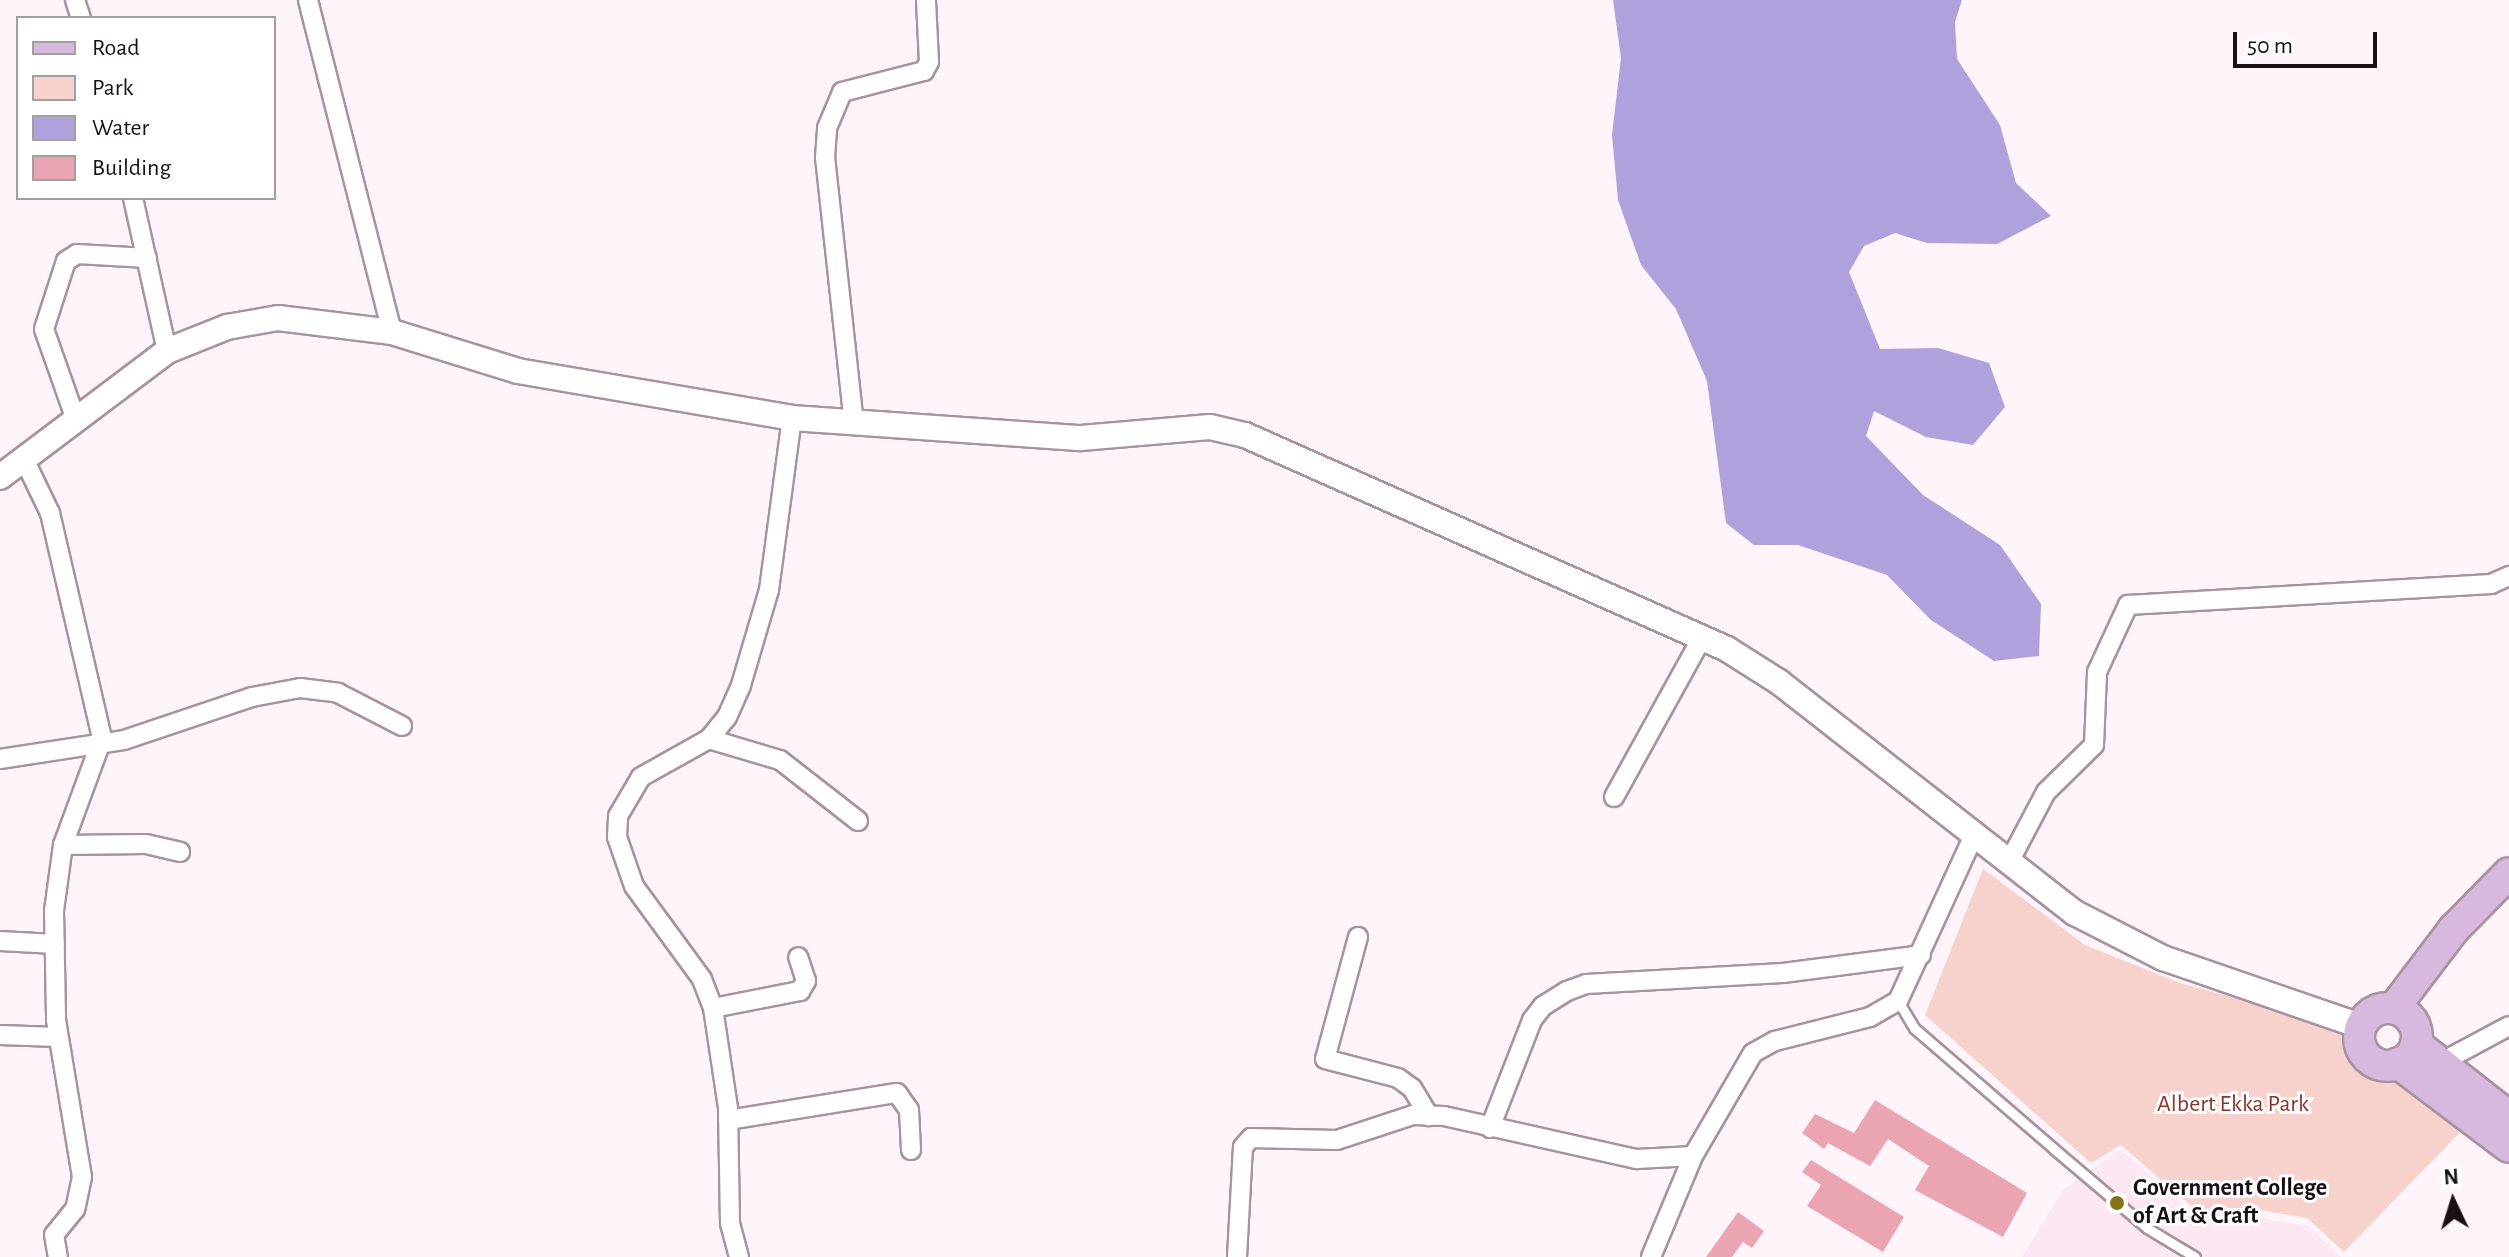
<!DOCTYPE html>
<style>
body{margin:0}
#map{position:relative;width:2509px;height:1257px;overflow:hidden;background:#fef4f9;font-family:"Alegreya Sans",sans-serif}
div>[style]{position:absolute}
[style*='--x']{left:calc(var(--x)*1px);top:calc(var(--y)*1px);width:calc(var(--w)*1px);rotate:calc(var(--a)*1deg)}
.built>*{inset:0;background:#fbe8f3}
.green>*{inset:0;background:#f7d1cb}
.water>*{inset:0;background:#afa1db}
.building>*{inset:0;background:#eaa4b2}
.roads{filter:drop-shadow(2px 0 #a8929e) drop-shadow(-2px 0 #a8929e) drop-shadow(0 2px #a8929e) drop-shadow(0 -2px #a8929e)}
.service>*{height:9px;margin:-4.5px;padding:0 4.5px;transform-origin:4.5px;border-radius:4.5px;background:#fff}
.minor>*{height:18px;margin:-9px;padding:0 9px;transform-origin:9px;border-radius:9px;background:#fff}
.tertiary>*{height:24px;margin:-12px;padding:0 12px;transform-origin:12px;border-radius:12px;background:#fff}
.primary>*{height:30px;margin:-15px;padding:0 15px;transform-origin:15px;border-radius:15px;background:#d7b9df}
.primary>.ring{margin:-15px;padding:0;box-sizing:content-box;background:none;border:30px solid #d7b9df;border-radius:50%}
.dots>*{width:22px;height:22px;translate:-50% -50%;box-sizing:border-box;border:4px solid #fff;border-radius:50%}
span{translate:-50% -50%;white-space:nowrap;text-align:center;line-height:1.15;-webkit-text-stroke:6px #fff;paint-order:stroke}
.park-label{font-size:24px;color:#88372c}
.poi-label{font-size:24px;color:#181014;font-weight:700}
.left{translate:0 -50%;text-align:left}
.legend{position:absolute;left:16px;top:16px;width:260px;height:184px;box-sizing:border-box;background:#fff;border:2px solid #a39fa1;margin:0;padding:10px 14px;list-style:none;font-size:24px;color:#181014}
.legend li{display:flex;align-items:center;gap:16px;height:40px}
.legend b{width:40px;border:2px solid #a39fa1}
.north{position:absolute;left:2413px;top:1161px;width:80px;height:80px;-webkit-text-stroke:6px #fff;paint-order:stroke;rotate:356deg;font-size:22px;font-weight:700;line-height:32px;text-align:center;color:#181014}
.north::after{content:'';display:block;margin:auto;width:28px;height:36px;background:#181014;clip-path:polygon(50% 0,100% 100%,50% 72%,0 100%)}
.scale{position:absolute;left:2233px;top:32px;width:144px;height:36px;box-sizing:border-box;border:4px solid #181014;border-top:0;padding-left:10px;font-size:24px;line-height:28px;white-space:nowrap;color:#181014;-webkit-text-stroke:6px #fff;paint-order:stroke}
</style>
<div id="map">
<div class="built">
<div style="clip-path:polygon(2120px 1149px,2196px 1218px,2245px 1215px,2309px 1226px,2341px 1257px,2022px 1257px,2062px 1191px)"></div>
</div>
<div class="green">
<div style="clip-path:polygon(1983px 869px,2085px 945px,2180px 983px,2332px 1024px,2384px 1048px,2431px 1083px,2470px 1122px,2344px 1252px,2307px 1218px,2247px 1208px,2197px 1211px,2121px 1145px,2091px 1163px,1925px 1015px)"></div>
</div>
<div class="water">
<div style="clip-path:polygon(1613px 0,1962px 0,1955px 22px,1957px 59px,2000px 125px,2016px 183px,2051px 216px,1997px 244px,1927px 243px,1895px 233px,1864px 246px,1849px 272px,1880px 349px,1938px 348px,1989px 363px,2005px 407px,1973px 445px,1926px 437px,1874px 411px,1866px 436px,1923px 495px,2000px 545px,2041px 604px,2039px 656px,1994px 661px,1931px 620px,1887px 575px,1798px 545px,1754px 545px,1726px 523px,1707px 381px,1676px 309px,1641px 265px,1618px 200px,1612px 135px,1621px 58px)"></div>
</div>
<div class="building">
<div style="clip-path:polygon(1875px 1100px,2027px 1193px,2003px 1237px,1915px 1190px,1929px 1166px,1888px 1139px,1870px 1166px,1828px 1143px,1824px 1149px,1802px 1133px,1815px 1114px,1854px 1133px)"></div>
<div style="clip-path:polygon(1811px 1160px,1904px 1217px,1883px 1252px,1807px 1206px,1821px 1185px,1802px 1172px)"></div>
<div style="clip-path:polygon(1738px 1212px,1764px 1231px,1752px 1248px,1743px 1242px,1732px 1257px,1706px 1257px)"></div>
</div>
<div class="roads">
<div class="service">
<div style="--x:1898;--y:1001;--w:31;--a:59"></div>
<div style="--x:1914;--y:1028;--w:185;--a:40.8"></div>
<div style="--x:2054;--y:1149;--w:122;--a:40.3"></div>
<div style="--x:2147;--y:1228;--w:56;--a:31.1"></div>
</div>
<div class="minor">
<div style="--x:75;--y:0;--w:19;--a:72"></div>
<div style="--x:308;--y:0;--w:342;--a:75.8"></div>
<div style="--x:133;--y:198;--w:157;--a:77.5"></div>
<div style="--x:76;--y:420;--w:96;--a:-109.4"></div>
<div style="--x:44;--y:329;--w:71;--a:-72.1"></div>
<div style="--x:66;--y:261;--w:13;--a:-32"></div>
<div style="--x:77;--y:254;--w:70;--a:3.3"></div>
<div style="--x:854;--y:424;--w:268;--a:-96.2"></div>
<div style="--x:825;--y:158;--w:30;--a:-86"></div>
<div style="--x:827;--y:128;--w:39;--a:-67"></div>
<div style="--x:842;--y:92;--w:85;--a:-14.4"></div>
<div style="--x:924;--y:71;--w:10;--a:-61"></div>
<div style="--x:929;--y:62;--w:62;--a:-92.8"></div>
<div style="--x:24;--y:459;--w:60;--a:64.3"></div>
<div style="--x:50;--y:513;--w:232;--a:77"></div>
<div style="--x:102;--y:739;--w:113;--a:110.2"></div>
<div style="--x:63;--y:845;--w:67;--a:97.8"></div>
<div style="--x:54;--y:911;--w:109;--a:88.9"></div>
<div style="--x:56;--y:1020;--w:159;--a:80.6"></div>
<div style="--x:82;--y:1177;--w:33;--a:102"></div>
<div style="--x:75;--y:1209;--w:33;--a:129"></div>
<div style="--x:54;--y:1235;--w:22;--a:80"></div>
<div style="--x:709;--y:739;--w:74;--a:16.5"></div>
<div style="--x:780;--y:760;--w:99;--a:38"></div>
<div style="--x:0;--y:759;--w:125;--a:-8.7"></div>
<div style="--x:124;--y:740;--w:135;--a:-18.6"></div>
<div style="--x:252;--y:697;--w:49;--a:-10.6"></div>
<div style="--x:300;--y:688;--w:38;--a:7"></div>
<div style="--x:338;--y:693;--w:72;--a:27.3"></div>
<div style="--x:1614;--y:797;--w:184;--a:-61.1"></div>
<div style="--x:63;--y:845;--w:83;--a:-0.7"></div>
<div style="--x:146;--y:844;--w:35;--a:13"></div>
<div style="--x:2008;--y:864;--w:81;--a:-62.2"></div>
<div style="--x:2046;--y:792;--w:67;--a:-44.4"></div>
<div style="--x:2094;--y:745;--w:73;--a:-87.6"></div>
<div style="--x:2097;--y:672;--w:74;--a:-65.2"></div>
<div style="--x:2128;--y:605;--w:364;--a:-3.3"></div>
<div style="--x:2491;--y:584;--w:20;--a:-24"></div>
<div style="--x:1358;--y:937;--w:126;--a:105.1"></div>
<div style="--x:1325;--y:1059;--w:75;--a:14.6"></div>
<div style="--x:1398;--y:1078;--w:17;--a:36"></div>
<div style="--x:1412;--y:1088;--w:33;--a:59"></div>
<div style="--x:0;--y:941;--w:55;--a:3.1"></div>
<div style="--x:713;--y:1008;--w:89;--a:-11.1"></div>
<div style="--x:800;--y:991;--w:12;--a:-59"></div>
<div style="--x:806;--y:981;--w:25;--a:-108"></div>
<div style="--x:0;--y:1035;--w:58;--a:2"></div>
<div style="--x:2440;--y:1063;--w:78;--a:-28.2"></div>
<div style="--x:728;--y:1120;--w:171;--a:-9.1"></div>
<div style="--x:897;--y:1093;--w:21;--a:55"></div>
<div style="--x:909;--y:1110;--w:40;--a:87.1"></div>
<div style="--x:1490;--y:1128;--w:116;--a:-68.7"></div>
<div style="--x:1532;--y:1020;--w:18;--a:-52"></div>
<div style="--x:1543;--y:1006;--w:28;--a:-32"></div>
<div style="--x:1567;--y:991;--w:20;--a:-20"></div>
<div style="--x:1586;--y:984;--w:197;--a:-3.2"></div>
<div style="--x:1783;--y:973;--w:139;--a:-7.4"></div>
<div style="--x:739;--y:1257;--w:35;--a:-105"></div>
<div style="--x:730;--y:1223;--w:115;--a:-91"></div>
<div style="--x:728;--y:1108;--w:101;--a:-98.5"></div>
<div style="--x:713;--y:1008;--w:31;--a:-111"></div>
<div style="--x:702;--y:979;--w:115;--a:-126.2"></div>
<div style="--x:634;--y:886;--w:52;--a:-109.1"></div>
<div style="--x:617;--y:837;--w:21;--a:-87"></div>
<div style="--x:618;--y:816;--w:45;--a:-59.5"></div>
<div style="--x:641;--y:777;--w:78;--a:-29.2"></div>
<div style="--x:709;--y:739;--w:28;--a:-51"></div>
<div style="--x:727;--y:717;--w:35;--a:-66"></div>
<div style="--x:741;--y:685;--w:99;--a:-73.6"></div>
<div style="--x:769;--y:590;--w:174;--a:-82.4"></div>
<div style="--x:1237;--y:1257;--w:110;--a:-86.9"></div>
<div style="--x:1243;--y:1147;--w:12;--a:-48"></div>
<div style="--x:1251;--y:1138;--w:86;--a:1.3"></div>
<div style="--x:1337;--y:1140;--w:80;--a:-18.2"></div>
<div style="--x:1413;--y:1115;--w:31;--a:2"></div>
<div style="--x:1444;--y:1116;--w:198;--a:12.6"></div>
<div style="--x:1637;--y:1159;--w:56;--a:-3.1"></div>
<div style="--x:1651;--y:1257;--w:109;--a:-67.4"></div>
<div style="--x:1693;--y:1156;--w:119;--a:-59.8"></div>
<div style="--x:1753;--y:1053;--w:25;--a:-29"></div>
<div style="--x:1775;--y:1041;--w:98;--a:-14.2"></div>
<div style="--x:1870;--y:1017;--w:32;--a:-30"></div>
<div style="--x:1898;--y:1001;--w:180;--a:-65.4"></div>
</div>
<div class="tertiary">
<div style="--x:0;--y:477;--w:209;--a:-37"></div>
<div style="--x:167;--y:351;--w:65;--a:-21.8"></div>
<div style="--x:227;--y:327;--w:52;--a:-10"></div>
<div style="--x:278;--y:318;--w:115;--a:7"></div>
<div style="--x:392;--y:332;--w:132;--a:17.2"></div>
<div style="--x:518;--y:371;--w:278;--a:9.7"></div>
<div style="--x:792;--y:418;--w:290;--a:4"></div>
<div style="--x:1081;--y:438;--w:129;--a:-4.9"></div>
<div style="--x:1210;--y:427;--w:36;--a:13"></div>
<div style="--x:1245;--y:435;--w:527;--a:23.94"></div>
<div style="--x:1727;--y:649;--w:62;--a:32.4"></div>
<div style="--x:1779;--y:682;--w:375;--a:38"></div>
<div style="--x:2075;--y:913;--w:99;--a:27.1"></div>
<div style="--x:2163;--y:958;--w:209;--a:19"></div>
</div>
<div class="primary">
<div style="--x:2394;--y:1008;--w:99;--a:-52.8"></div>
<div style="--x:2454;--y:929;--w:78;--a:-45.5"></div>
<div class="ring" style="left:2359px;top:1008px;width:28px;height:28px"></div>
<div style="--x:2416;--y:1044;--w:118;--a:38.1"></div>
<div style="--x:2398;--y:1063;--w:139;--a:37.1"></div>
</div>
</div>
<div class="dots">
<div style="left:2117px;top:1203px;background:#837518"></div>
</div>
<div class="park-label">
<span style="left:2233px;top:1105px">Albert Ekka Park</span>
</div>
<div class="poi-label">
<span class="left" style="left:2133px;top:1203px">Government College<br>of Art &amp; Craft</span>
</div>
<ul class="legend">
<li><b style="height:10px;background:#d7b9df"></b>Road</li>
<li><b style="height:22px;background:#f7d1cb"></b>Park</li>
<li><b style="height:22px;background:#afa1db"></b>Water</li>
<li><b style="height:22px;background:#eaa4b2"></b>Building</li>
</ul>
<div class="north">N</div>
<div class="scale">50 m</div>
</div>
